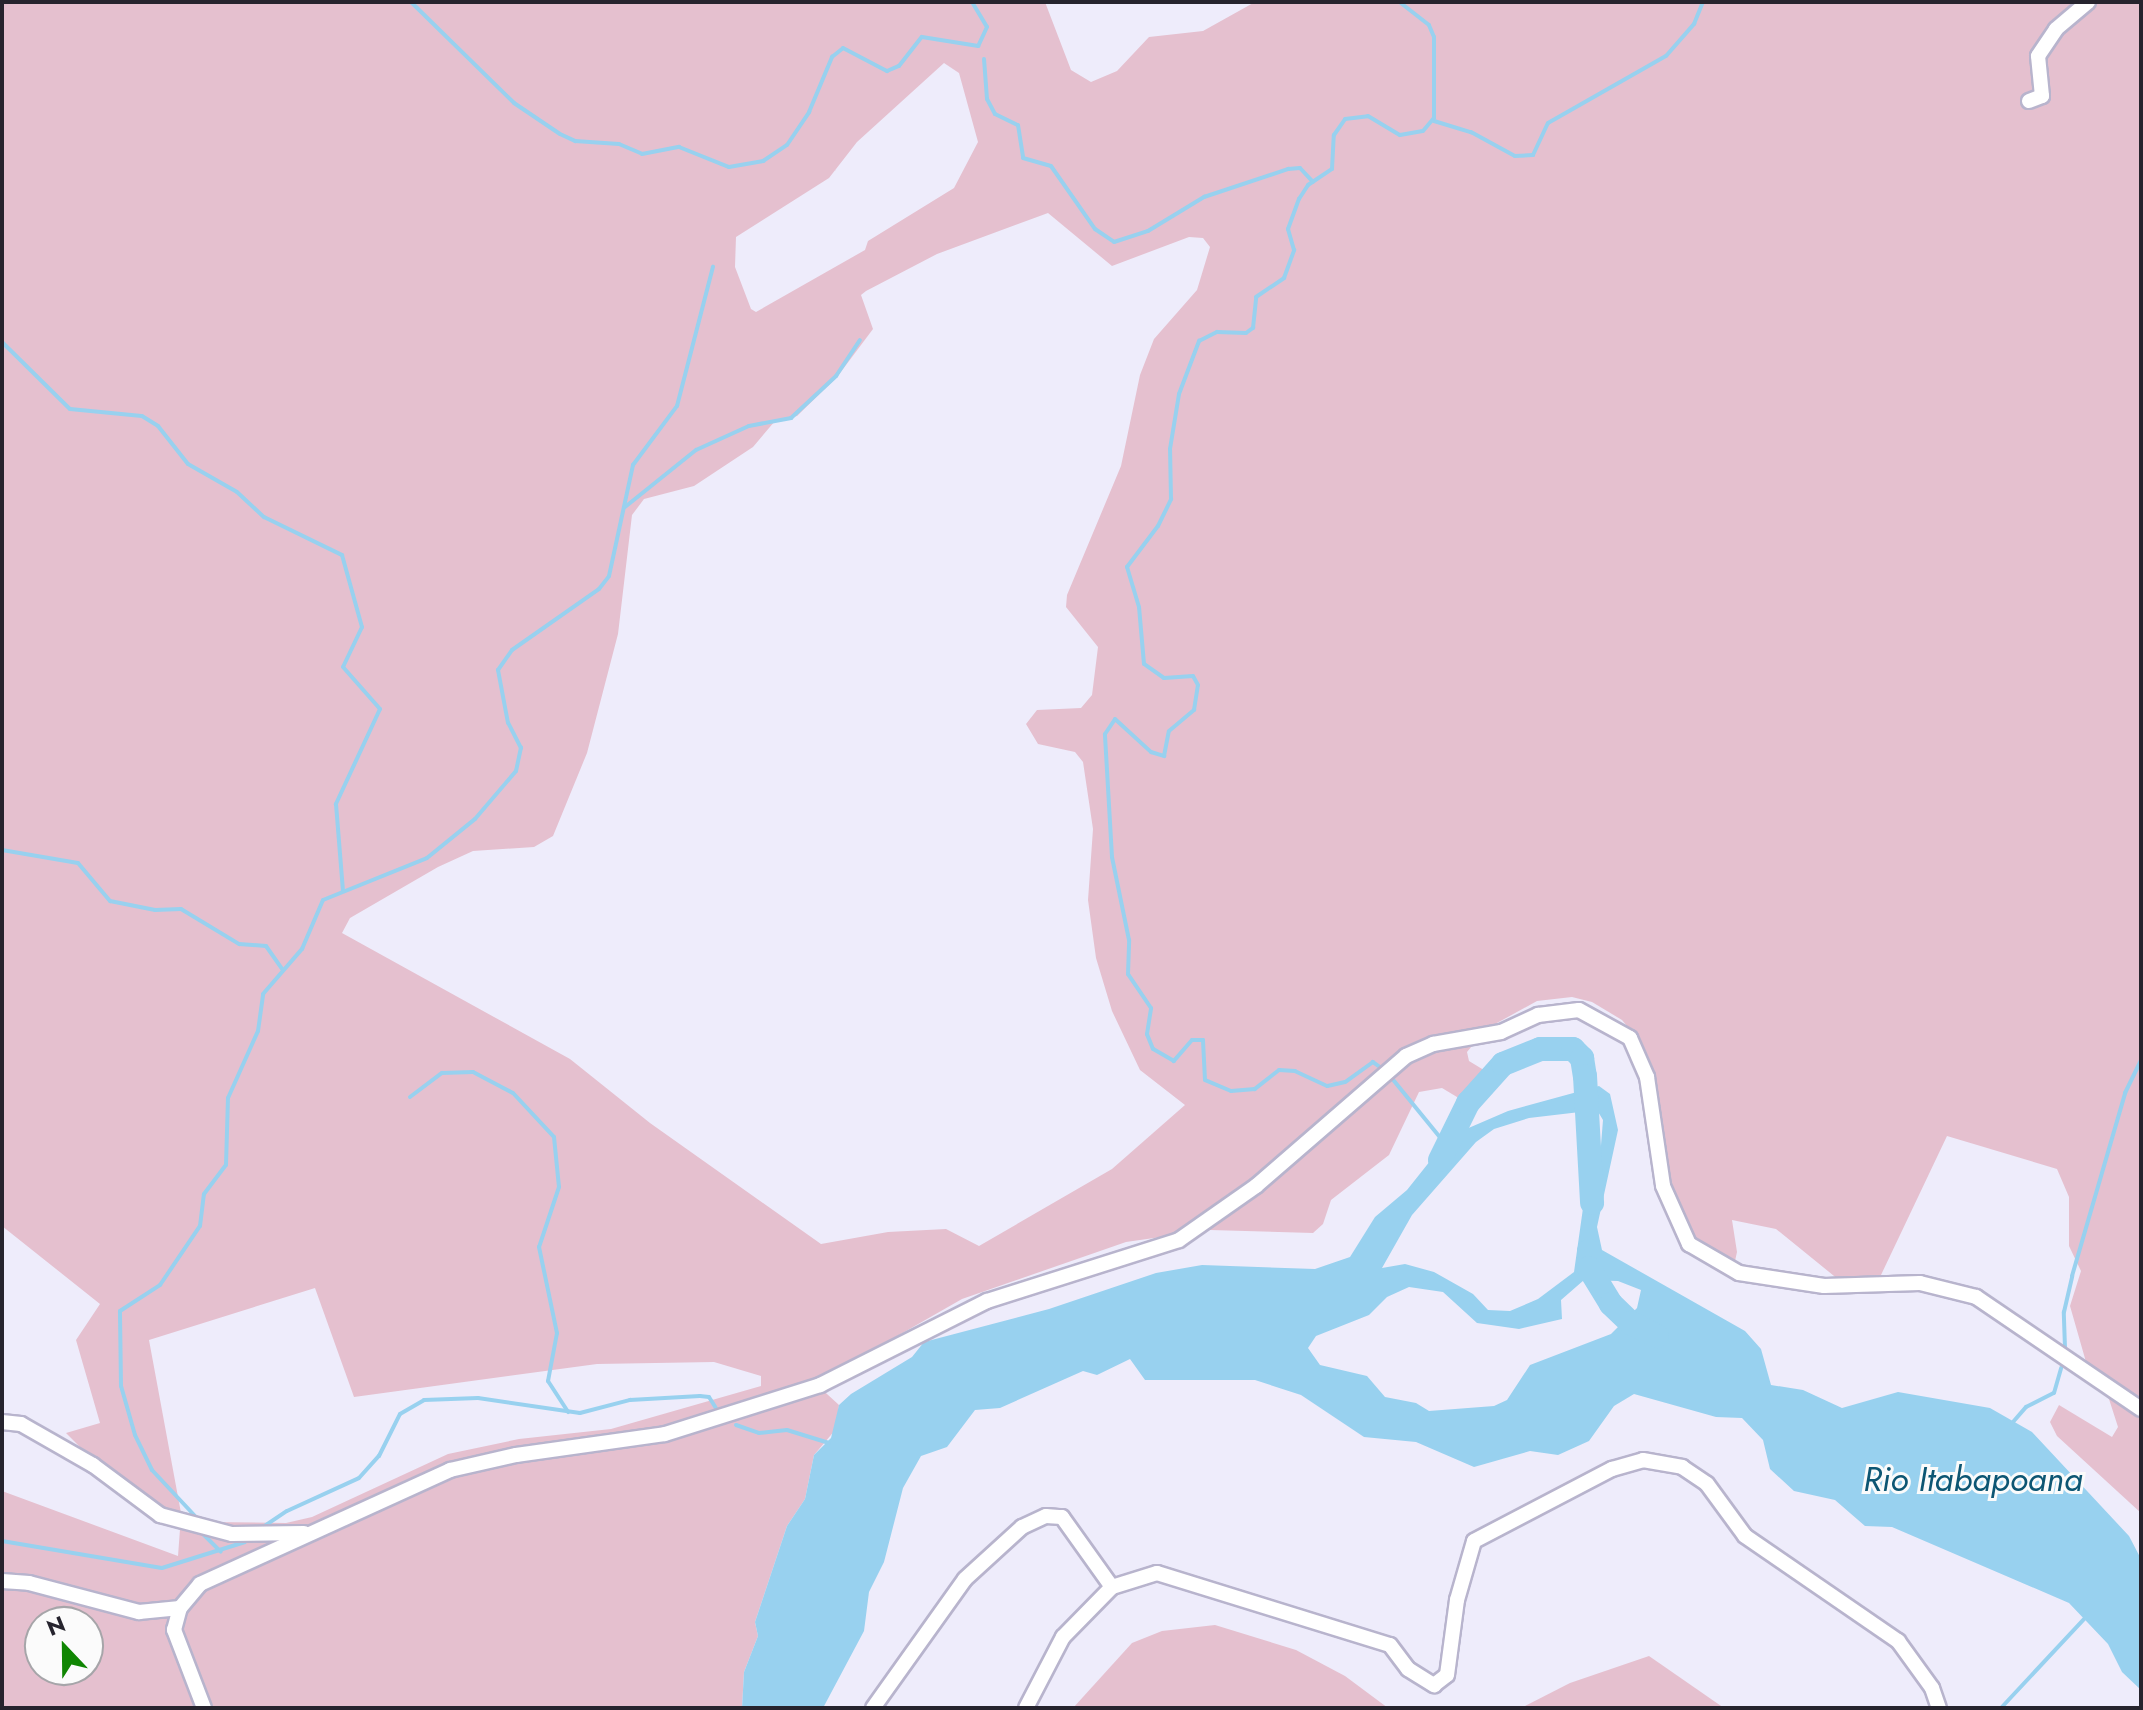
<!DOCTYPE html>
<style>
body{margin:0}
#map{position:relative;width:2143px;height:1710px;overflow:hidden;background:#eeecfb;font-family:Jost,sans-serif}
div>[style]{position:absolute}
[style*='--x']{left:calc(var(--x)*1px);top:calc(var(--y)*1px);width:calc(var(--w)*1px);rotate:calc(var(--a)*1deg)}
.green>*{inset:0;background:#e5c0cf}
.water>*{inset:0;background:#98d1ef}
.stream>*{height:4px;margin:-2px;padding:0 2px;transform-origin:2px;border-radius:2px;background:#98d1ef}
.river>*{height:24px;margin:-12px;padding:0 12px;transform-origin:12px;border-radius:12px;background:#98d1ef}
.roads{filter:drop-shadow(2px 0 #b8b4cd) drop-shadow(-2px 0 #b8b4cd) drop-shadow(0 2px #b8b4cd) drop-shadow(0 -2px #b8b4cd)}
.minor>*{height:14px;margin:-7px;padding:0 7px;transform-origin:7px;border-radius:7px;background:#fff}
span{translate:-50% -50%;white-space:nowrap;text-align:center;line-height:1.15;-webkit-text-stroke:6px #fbfbfb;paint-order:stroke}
.water-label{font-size:34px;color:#0d5673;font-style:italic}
.frame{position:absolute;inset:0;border:4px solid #26242e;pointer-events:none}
.north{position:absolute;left:24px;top:1606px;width:80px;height:80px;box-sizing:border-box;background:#fbfbfb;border:2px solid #a6a5a9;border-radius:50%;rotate:338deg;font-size:22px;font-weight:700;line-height:32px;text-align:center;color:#26242e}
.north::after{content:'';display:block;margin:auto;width:28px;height:36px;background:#108603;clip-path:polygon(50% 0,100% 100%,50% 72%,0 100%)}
</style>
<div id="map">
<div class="green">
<div style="clip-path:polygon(evenodd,2px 2px,1045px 2px,1071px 70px,1091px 82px,1117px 71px,1149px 37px,1203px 31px,1255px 2px,2141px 2px,2141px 1513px,2057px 1436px,2050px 1422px,2059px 1405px,2112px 1437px,2118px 1427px,2109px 1399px,2092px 1383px,2070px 1306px,2081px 1271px,2069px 1246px,2069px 1197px,2057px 1169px,1947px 1136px,1881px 1275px,1857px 1284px,1839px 1280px,1776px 1229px,1732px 1220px,1737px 1252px,1733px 1270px,1689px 1240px,1677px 1209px,1641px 1043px,1622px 1020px,1592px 1002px,1572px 997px,1537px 1001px,1486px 1029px,1467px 1052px,1469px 1061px,1497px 1078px,1467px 1103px,1442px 1088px,1419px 1092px,1389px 1155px,1331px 1200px,1323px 1224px,1313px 1233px,1210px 1230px,1126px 1242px,962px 1299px,815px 1383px,839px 1405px,836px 1429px,814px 1455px,805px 1499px,787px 1526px,755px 1622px,758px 1636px,744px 1672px,742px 1708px,2px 1708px,2px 1491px,178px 1556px,180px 1529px,115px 1482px,66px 1433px,100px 1423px,76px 1340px,100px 1304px,2px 1226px,2px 2px,944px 63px,959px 73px,978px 142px,954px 188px,868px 241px,865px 250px,756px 312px,751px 309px,735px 267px,736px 237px,829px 178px,857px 142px,944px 63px,2px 2px,1048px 213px,1112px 266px,1189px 237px,1203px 238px,1210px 247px,1197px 290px,1154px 339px,1140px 375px,1121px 466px,1067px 595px,1066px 607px,1098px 647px,1092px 695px,1081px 708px,1037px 710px,1026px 724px,1038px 744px,1075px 752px,1083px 762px,1093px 829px,1088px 900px,1096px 958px,1112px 1011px,1140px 1070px,1185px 1105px,1112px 1169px,979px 1246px,946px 1229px,888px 1232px,821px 1244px,650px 1123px,570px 1059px,342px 933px,350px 918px,438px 867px,473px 851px,534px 847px,553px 836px,587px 753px,618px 634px,632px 515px,644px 499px,694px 486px,753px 447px,775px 421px,797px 416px,837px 377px,873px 329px,861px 295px,866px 291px,937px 254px,1048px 213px,2px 2px,315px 1288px,354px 1397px,597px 1364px,714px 1362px,761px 1376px,761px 1386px,611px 1429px,519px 1439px,448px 1454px,312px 1517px,286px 1523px,208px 1522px,181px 1513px,149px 1340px,315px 1288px,2px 2px,40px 1622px,88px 1622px,88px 1670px,40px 1670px,40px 1622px)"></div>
<div style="clip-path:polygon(1215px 1625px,1296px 1650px,1345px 1676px,1388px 1708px,1073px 1708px,1132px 1643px,1162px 1631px)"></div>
<div style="clip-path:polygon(1649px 1656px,1724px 1708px,1521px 1708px,1570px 1683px)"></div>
</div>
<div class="water">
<div style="clip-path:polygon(evenodd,1599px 1086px,1610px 1094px,1618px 1130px,1597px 1227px,1602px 1250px,1745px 1331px,1761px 1349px,1771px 1385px,1803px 1390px,1842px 1408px,1898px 1392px,1990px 1408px,2032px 1432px,2129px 1536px,2141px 1559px,2141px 1690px,2122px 1672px,2108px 1644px,2069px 1603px,1892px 1527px,1865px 1526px,1835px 1500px,1794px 1491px,1770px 1469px,1763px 1440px,1742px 1418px,1716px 1417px,1634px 1394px,1614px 1406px,1589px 1441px,1558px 1455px,1530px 1451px,1474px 1467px,1416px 1442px,1364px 1437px,1301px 1395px,1255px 1380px,1145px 1380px,1130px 1359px,1097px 1375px,1083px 1371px,1000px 1408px,975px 1410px,947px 1447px,921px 1456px,903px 1488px,884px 1562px,869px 1592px,864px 1631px,823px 1708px,742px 1708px,744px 1672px,758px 1636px,755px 1622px,787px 1526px,805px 1499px,814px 1455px,831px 1438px,839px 1405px,851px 1394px,912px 1357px,924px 1342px,1049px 1309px,1156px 1273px,1202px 1265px,1315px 1269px,1350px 1257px,1375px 1217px,1407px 1190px,1450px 1136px,1508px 1111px,1599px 1086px,1597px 1110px,1603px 1120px,1601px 1145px,1584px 1201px,1574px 1272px,1538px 1299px,1510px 1311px,1488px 1310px,1473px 1294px,1434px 1272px,1405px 1264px,1382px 1268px,1412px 1215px,1476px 1142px,1494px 1129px,1529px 1118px,1597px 1110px,1599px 1086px,1584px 1280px,1618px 1281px,1641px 1290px,1637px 1308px,1611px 1334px,1530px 1365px,1507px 1400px,1494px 1406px,1429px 1411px,1416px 1403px,1385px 1397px,1367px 1376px,1320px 1365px,1308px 1348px,1316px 1336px,1369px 1315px,1387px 1297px,1409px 1287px,1443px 1292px,1477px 1323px,1519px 1329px,1562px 1319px,1561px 1300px,1584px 1280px)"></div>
</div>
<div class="stream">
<div style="--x:411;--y:2;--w:144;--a:44.4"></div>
<div style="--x:514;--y:103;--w:55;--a:34"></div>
<div style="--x:560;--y:134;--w:17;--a:25"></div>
<div style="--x:575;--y:141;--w:44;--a:3.9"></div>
<div style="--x:619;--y:144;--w:25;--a:23"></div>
<div style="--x:642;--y:154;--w:38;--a:-11"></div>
<div style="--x:679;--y:147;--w:54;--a:21.8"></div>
<div style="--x:729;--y:167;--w:35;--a:-10"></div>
<div style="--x:763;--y:161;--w:29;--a:-34"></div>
<div style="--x:787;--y:145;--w:40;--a:-56"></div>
<div style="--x:809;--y:112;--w:60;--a:-67.3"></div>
<div style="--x:832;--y:57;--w:14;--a:-39"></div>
<div style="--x:843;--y:48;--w:50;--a:27.6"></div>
<div style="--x:887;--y:71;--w:13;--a:-23"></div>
<div style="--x:899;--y:66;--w:37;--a:-52"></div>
<div style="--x:922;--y:37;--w:57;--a:9.1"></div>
<div style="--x:972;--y:2;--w:29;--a:59"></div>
<div style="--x:987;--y:27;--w:21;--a:115"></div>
<div style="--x:984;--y:59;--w:40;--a:85.7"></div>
<div style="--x:987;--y:99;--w:17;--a:62"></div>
<div style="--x:995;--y:114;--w:25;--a:26"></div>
<div style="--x:1018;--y:125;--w:33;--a:81"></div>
<div style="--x:1023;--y:158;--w:29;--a:16"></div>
<div style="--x:1051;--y:166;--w:77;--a:55.1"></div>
<div style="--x:1095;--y:229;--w:23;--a:34"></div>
<div style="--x:1114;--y:242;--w:36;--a:-18"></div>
<div style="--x:1148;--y:231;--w:66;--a:-31.3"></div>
<div style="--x:1204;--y:197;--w:89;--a:-18.4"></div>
<div style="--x:1288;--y:169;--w:12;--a:-5"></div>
<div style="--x:1300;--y:168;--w:19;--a:47"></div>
<div style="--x:1434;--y:121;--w:39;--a:17"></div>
<div style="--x:1471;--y:132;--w:50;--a:28.6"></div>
<div style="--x:1515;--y:156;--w:18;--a:-3"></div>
<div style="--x:1533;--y:155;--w:35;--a:-65"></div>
<div style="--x:1548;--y:123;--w:136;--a:-29.6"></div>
<div style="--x:1666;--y:56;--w:43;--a:-48.8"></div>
<div style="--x:1694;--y:24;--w:24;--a:-68"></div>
<div style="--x:2;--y:342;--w:95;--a:44.6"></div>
<div style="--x:70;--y:409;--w:72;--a:5.6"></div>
<div style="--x:142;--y:416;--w:19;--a:32"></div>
<div style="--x:158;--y:426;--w:48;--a:51.7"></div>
<div style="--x:188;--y:464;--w:56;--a:29.7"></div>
<div style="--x:237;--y:492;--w:37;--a:43"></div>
<div style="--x:264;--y:517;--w:87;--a:26"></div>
<div style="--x:342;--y:555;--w:75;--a:74.5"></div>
<div style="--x:362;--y:627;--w:44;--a:115.4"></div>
<div style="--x:343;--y:667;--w:56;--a:48.6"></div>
<div style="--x:380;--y:709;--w:105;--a:114.9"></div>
<div style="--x:336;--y:804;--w:87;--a:85.4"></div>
<div style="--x:625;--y:507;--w:91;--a:-38.8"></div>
<div style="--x:696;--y:450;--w:58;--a:-24.4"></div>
<div style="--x:749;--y:426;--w:43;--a:-10.8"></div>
<div style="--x:791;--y:418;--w:62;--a:-43"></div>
<div style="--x:836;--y:376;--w:43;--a:-56.3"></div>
<div style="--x:2;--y:850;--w:77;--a:9.7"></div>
<div style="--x:78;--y:863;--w:50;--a:49.9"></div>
<div style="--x:110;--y:901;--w:46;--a:11.3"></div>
<div style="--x:155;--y:910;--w:26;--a:-2"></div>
<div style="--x:181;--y:909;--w:68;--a:31.1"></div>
<div style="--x:239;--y:944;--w:27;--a:4"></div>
<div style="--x:266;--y:946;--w:28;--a:55"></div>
<div style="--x:1384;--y:1070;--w:14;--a:-144"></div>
<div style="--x:1373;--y:1062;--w:34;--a:144"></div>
<div style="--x:1345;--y:1082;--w:18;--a:167"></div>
<div style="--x:1327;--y:1086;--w:35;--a:-155"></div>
<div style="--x:1295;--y:1071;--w:16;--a:-176"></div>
<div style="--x:1279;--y:1070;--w:31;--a:142"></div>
<div style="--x:1255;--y:1089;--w:24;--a:175"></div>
<div style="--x:1231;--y:1091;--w:28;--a:-157"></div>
<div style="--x:1205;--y:1080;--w:40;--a:-92.9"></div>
<div style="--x:1203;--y:1040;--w:11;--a:180"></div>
<div style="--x:1192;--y:1040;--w:28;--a:131"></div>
<div style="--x:1174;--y:1061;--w:24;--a:-150"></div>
<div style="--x:1153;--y:1049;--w:16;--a:-112"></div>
<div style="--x:1147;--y:1034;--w:26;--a:-81"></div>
<div style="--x:1151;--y:1008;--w:41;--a:-124.1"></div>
<div style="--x:1128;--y:974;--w:34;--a:-88"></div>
<div style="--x:1129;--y:940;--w:85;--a:-101.6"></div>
<div style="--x:1112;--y:857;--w:123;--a:-93.3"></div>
<div style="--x:1105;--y:734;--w:18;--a:-56"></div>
<div style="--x:1115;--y:719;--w:49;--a:42.5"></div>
<div style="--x:1151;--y:752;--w:14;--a:17"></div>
<div style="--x:1164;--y:756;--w:25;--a:-79"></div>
<div style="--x:1169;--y:731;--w:33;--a:-40"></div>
<div style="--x:1194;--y:710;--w:25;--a:-81"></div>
<div style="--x:1198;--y:685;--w:10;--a:-119"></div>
<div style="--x:1193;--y:676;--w:29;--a:176"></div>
<div style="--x:1164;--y:678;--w:24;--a:-145"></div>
<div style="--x:1144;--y:664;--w:57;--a:-95"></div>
<div style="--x:1139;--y:607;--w:42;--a:-106.7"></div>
<div style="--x:1127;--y:567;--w:51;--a:-52.9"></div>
<div style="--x:1158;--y:526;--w:30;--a:-64"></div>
<div style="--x:1171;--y:499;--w:50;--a:-91.1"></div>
<div style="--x:1170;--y:449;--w:56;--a:-80.7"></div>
<div style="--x:1179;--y:394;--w:57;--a:-69.3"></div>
<div style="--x:1199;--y:341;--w:20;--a:-27"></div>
<div style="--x:1217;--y:332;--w:29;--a:2"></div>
<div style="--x:1246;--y:333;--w:9;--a:-36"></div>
<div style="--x:1253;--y:328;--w:31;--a:-84"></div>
<div style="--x:1256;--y:297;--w:34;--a:-34"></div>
<div style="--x:1284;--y:278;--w:30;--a:-70"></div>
<div style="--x:1294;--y:250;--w:22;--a:-106"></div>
<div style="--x:1288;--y:229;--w:32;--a:-70"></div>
<div style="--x:1299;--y:199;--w:17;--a:-57"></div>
<div style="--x:1308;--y:185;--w:29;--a:-34"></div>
<div style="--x:1332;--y:169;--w:34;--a:-87"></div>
<div style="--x:1334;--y:135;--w:19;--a:-55"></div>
<div style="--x:1345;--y:119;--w:23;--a:-7"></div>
<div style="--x:1368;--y:116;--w:37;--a:31"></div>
<div style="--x:1400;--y:135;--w:23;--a:-10"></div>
<div style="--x:1423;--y:131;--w:17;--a:-50"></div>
<div style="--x:1434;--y:118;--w:81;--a:-90"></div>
<div style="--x:1434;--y:37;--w:13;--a:-113"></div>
<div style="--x:1429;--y:25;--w:37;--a:-142"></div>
<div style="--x:1390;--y:1076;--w:90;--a:50.8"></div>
<div style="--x:410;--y:1097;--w:40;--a:-37"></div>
<div style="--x:442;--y:1073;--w:31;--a:-2"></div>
<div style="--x:473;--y:1072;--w:45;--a:27.7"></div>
<div style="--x:513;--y:1093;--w:60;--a:47"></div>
<div style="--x:554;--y:1137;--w:50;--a:84.3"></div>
<div style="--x:559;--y:1187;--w:63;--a:108.4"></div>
<div style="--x:539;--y:1247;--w:88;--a:78.2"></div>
<div style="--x:557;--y:1333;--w:49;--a:100.6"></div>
<div style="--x:548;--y:1381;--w:37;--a:57"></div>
<div style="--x:2065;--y:1348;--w:36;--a:-92"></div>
<div style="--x:2064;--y:1312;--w:37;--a:-77"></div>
<div style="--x:2072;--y:1276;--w:191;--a:-73.8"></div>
<div style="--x:2125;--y:1093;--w:37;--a:-64"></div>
<div style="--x:2013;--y:1422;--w:20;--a:-49"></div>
<div style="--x:2026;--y:1407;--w:31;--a:-27"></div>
<div style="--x:2054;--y:1393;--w:26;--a:-74"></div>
<div style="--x:736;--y:1425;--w:24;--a:19"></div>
<div style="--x:759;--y:1433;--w:28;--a:-6"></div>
<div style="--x:787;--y:1430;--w:44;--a:17.2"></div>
<div style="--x:195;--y:1516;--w:63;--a:-133.1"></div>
<div style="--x:152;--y:1470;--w:39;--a:-116"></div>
<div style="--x:135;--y:1435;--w:51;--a:-105.9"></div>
<div style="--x:121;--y:1386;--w:75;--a:-90.8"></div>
<div style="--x:120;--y:1311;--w:48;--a:-33"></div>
<div style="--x:160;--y:1285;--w:71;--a:-55.9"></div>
<div style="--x:200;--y:1226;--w:32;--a:-83"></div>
<div style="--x:204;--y:1194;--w:36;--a:-53"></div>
<div style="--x:226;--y:1165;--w:67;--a:-88.3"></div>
<div style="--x:228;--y:1098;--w:73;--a:-65.9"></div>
<div style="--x:258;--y:1031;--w:37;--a:-82"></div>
<div style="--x:263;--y:994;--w:60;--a:-49.1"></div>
<div style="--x:302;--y:949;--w:53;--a:-66.8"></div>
<div style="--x:323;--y:900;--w:112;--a:-22"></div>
<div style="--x:427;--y:858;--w:62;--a:-39.1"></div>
<div style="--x:475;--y:819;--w:63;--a:-49.5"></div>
<div style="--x:516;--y:771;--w:24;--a:-78"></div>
<div style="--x:521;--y:748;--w:28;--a:-117"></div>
<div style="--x:508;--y:723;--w:54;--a:-100.7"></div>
<div style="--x:498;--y:670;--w:24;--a:-55"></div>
<div style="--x:512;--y:650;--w:106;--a:-35"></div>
<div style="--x:599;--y:589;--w:16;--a:-52"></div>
<div style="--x:609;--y:576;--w:114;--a:-77.8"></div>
<div style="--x:633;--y:465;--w:74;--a:-53.3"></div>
<div style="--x:677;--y:406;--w:144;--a:-75.5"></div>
<div style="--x:260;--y:1529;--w:32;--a:-34"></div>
<div style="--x:287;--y:1511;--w:79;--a:-24.6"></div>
<div style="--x:359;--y:1478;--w:30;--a:-48"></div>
<div style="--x:379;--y:1456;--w:47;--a:-63.4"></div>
<div style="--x:400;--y:1414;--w:28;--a:-30"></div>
<div style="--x:424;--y:1400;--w:54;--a:-2.1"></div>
<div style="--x:478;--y:1398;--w:103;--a:8.4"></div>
<div style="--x:580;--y:1413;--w:52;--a:-14.6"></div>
<div style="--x:630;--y:1400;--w:70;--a:-3.3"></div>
<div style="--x:700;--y:1396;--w:9;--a:6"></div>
<div style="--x:709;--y:1397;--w:13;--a:58"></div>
<div style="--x:203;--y:1534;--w:25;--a:45"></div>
<div style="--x:2;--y:1541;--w:162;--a:9.6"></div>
<div style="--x:162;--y:1568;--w:87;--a:-17.4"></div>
<div style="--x:2001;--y:1708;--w:122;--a:-47"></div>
</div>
<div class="river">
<div style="--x:1440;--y:1160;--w:64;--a:-63.8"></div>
<div style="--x:1468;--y:1103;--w:52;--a:-48.1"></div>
<div style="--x:1503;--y:1064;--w:40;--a:-22"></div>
<div style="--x:1540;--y:1049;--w:33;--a:0"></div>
<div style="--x:1573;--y:1049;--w:13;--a:45"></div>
<div style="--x:1582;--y:1058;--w:18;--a:81"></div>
<div style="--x:1585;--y:1076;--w:127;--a:86.8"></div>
<div style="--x:1589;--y:1251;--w:17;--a:90"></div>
<div style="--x:1589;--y:1268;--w:42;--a:58.6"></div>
<div style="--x:1611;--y:1304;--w:28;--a:44"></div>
<div style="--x:1631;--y:1323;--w:29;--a:27"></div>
</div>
<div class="roads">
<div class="minor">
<div style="--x:2029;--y:101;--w:14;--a:-21"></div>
<div style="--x:2042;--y:96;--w:40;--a:-95.7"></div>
<div style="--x:2038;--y:56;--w:32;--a:-56"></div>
<div style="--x:2056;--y:29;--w:42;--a:-40.2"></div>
<div style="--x:2;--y:1422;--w:19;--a:6"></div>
<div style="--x:21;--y:1424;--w:83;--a:29.7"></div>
<div style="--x:93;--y:1465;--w:84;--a:36.7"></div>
<div style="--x:160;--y:1515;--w:74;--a:14.8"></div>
<div style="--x:232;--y:1534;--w:72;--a:-0.8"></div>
<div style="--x:2;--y:1581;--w:27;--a:4"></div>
<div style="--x:29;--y:1583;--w:114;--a:14.8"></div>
<div style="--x:139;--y:1612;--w:41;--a:-5.6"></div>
<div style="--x:204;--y:1708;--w:84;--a:-111"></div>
<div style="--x:174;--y:1630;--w:23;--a:-75"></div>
<div style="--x:180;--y:1608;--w:31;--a:-50"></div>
<div style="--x:200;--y:1584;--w:275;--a:-24.5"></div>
<div style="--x:450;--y:1470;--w:68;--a:-12.8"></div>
<div style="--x:516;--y:1455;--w:150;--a:-8"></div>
<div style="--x:665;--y:1434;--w:163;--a:-17.5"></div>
<div style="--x:820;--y:1385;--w:187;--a:-26.7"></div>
<div style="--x:987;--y:1301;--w:201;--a:-17.6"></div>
<div style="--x:1179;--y:1240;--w:94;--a:-35"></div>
<div style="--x:1256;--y:1186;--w:198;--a:-40.9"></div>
<div style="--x:1406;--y:1056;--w:30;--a:-24"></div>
<div style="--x:1433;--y:1044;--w:69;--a:-10"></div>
<div style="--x:1501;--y:1032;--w:41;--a:-24.7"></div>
<div style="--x:1538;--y:1015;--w:41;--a:-7"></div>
<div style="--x:1579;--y:1010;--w:58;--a:28.8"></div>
<div style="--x:1630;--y:1038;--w:43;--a:66.4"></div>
<div style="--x:1647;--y:1077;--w:110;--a:81.6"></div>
<div style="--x:1663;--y:1186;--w:64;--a:65.9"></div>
<div style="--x:1689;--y:1244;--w:58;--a:30.1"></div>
<div style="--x:1739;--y:1273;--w:86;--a:8.7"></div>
<div style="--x:1824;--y:1286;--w:96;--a:-1.8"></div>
<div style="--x:1920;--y:1283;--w:58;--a:14"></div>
<div style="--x:1976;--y:1297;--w:199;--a:34.2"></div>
<div style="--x:873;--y:1708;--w:158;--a:-54.5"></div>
<div style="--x:965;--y:1579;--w:77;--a:-42.4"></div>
<div style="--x:1022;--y:1527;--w:26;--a:-25"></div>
<div style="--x:1046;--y:1516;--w:16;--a:4"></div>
<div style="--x:1062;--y:1517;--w:86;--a:54.5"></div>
<div style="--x:1026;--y:1708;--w:80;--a:-62.5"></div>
<div style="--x:1063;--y:1637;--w:70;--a:-45.6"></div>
<div style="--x:1112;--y:1587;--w:47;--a:-17.3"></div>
<div style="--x:1157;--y:1573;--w:244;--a:17.2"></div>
<div style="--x:1390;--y:1645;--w:30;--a:53"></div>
<div style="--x:1408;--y:1669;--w:31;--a:32"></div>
<div style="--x:1434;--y:1685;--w:16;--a:-38"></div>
<div style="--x:1447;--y:1675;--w:76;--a:-82.4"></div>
<div style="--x:1457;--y:1600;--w:61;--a:-73.9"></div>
<div style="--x:1474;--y:1541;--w:156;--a:-27.6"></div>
<div style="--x:1612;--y:1469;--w:32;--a:-16"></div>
<div style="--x:1643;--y:1460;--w:40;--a:10"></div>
<div style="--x:1682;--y:1467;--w:30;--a:34"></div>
<div style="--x:1707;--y:1484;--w:64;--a:53.8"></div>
<div style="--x:1745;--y:1536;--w:186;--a:34.5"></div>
<div style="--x:1898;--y:1641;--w:58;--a:54.1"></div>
<div style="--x:1932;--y:1688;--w:21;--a:71"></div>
</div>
</div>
<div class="water-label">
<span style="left:1973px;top:1480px">Rio Itabapoana</span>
</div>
<div class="frame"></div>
<div class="north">N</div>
</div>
